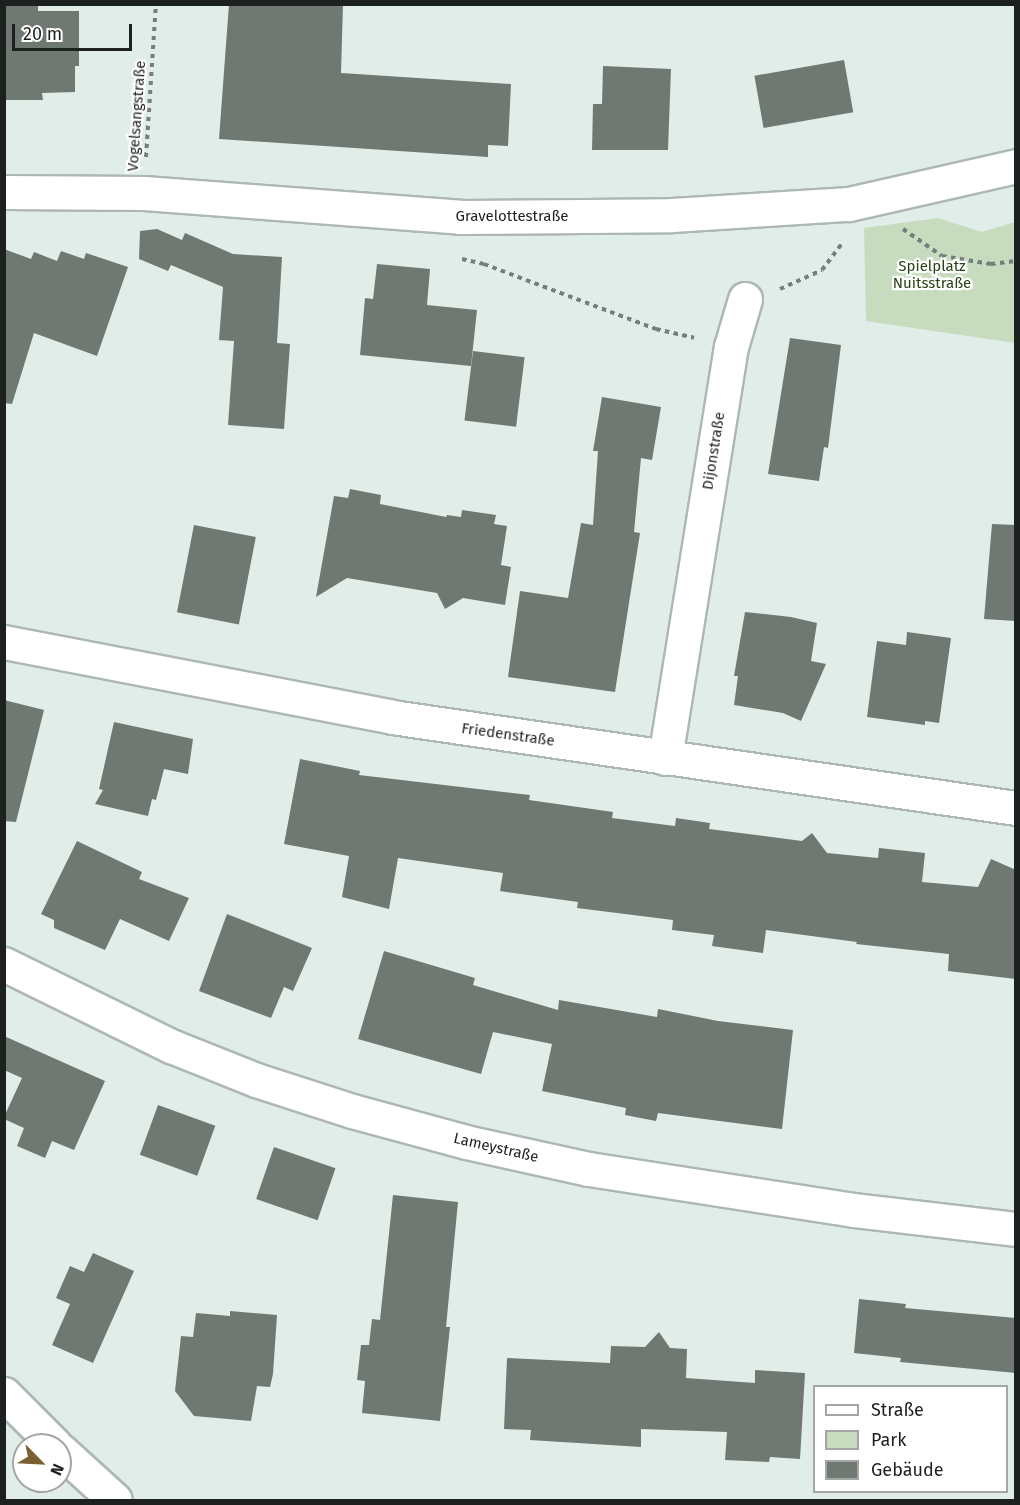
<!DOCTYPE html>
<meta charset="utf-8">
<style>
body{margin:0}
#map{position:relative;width:1020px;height:1505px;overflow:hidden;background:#e1ede9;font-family:"Fira Sans",sans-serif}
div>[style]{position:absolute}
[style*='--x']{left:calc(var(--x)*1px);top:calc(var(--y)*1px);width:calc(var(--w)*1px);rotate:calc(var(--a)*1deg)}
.green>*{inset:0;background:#c7dbbe}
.building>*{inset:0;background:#707872;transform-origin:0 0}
.path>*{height:4px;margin-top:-2px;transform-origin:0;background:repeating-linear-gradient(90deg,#767e7b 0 4.5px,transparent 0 9px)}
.roads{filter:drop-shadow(2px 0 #adb8b4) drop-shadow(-2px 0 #adb8b4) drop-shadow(0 2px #adb8b4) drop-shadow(0 -2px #adb8b4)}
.street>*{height:33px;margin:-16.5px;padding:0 16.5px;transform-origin:16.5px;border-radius:16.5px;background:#fff}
span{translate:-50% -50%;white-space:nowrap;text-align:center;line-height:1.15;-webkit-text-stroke:4.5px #fff;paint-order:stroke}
.street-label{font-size:15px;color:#1c201e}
.park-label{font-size:15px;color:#254313}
.frame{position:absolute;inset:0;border:6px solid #1c201e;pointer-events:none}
.legend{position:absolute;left:813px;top:1385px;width:195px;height:108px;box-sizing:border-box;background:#fff;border:2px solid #a4a6a5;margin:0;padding:8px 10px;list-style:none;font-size:18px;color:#1c201e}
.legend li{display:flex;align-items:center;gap:12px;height:30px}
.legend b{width:30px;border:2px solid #a4a6a5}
.north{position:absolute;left:12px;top:1433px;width:60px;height:60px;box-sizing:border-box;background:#fff;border:2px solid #a4a6a5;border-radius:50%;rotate:114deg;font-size:16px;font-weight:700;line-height:24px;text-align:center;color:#1c201e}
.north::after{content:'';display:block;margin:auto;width:21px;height:27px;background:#7a5f31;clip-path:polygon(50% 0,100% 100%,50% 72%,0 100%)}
.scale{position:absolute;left:12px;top:24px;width:120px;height:27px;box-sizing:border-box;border:3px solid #1c201e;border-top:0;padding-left:8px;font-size:18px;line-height:21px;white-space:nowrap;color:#1c201e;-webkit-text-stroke:4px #fff;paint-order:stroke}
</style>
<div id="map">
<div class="green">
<div style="clip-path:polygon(938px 218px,982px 232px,1015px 222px,1015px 343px,866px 321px,864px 228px)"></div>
</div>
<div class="building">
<div style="clip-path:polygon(229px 4px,343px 4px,341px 73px,511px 84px,508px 146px,488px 145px,488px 157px,219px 139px)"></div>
<div style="clip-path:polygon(4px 5px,38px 5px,38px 11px,79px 11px,79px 66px,75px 66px,75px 92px,42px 93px,43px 100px,4px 100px)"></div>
<div style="left:844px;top:60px;width:53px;height:91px;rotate:80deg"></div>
<div style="clip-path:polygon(603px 66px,671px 69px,668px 150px,592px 150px,593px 104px,602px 104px)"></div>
<div style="clip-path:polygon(157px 229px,182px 240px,185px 233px,233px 254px,282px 257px,277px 343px,290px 344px,284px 429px,228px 425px,234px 341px,219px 340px,223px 287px,171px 265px,168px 271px,139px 259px,140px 231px)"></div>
<div style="clip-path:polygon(4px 249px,31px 259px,34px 252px,57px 261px,61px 251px,84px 259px,86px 253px,128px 267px,97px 356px,34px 333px,12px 404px,4px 403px)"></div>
<div style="clip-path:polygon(377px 264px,430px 269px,427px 305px,477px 310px,471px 366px,360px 355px,365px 298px,373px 299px)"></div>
<div style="clip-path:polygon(790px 338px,841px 345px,828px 448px,824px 447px,819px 481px,768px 474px)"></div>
<div style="left:473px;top:351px;width:52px;height:70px;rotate:7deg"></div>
<div style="clip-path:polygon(602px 397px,661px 407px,652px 460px,641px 458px,634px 532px,640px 533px,615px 692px,508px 677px,520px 591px,568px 598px,581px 523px,593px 525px,598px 451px,593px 451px)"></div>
<div style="clip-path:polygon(350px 489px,381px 495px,380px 504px,446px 517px,447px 515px,461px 517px,462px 510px,496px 515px,494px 524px,507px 526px,501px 565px,511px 567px,505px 605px,463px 598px,445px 609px,437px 593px,347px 578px,316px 597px,334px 496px,348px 498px)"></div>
<div style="clip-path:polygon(992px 524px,1016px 525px,1016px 621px,984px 619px)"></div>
<div style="left:194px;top:525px;width:63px;height:89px;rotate:11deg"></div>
<div style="clip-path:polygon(745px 612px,791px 617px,817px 623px,811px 661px,826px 664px,801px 721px,783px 713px,734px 705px,738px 676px,734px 676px)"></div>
<div style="clip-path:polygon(907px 632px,951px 638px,939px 723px,925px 721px,925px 725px,867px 717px,877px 641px,906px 645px)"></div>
<div style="clip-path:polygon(4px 700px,44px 710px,16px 822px,4px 821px)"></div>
<div style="clip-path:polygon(114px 722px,193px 739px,188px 774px,164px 769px,156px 800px,152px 799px,148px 816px,95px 804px,103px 790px,99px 789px)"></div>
<div style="clip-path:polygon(300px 759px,360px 771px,359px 775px,530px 795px,529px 800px,613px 812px,612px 818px,675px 826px,676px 818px,710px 823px,709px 829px,802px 841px,812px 833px,827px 853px,878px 858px,879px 848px,925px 853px,922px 882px,978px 887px,991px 859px,1016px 870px,1016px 979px,948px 971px,949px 954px,856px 944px,857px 942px,766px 930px,763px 953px,712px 946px,714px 935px,672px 930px,673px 920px,577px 908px,578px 902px,500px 891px,503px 873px,398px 858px,389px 909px,342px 897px,349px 856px,284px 844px)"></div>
<div style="clip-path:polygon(77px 841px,142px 872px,139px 879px,189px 898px,169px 941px,120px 919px,105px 950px,54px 928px,54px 920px,41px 914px)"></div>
<div style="clip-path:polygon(227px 914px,312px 948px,293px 991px,284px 987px,271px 1018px,199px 991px)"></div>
<div style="clip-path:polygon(384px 951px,475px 978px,473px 985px,558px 1010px,559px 1000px,657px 1017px,658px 1009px,718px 1021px,793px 1030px,782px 1129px,658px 1113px,656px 1121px,625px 1115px,626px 1108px,542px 1091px,552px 1044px,493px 1032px,481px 1074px,358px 1039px)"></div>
<div style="clip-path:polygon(4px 1036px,105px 1081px,74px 1150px,52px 1141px,45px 1158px,17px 1146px,24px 1128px,4px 1119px,4px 1117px,22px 1078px,4px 1070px)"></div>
<div style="left:158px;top:1105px;width:61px;height:53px;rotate:20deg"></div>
<div style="left:274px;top:1147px;width:65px;height:55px;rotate:19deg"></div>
<div style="clip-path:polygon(393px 1195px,458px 1202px,446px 1327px,450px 1327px,440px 1421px,362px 1413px,365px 1381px,357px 1380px,361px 1345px,369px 1345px,372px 1319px,380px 1320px)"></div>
<div style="clip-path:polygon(93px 1253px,134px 1271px,93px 1363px,52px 1345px,70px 1304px,56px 1298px,70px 1266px,84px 1272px)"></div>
<div style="clip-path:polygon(859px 1299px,906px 1304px,905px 1308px,1016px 1318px,1016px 1373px,900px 1362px,901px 1358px,854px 1353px)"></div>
<div style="clip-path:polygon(230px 1311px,277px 1315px,273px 1374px,270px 1387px,257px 1386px,251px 1421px,194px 1416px,175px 1391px,181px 1336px,193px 1337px,196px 1313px,230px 1316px)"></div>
<div style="clip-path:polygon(659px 1332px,670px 1348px,687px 1349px,686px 1378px,755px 1383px,755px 1370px,805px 1373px,800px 1459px,770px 1457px,769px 1462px,725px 1460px,727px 1432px,641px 1429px,641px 1447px,530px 1440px,531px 1430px,504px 1429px,507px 1358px,610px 1363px,611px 1346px,645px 1347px)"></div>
</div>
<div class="path">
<div style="--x:146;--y:157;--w:153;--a:-86.3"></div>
<div style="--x:903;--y:229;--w:47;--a:34.7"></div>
<div style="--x:942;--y:256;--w:50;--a:9.3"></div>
<div style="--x:991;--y:264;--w:25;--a:-7"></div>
<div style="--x:462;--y:259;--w:23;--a:13"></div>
<div style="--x:484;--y:264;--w:184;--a:20.7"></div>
<div style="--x:656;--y:329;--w:39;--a:13"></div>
<div style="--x:780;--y:289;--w:46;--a:-24.3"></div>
<div style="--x:822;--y:270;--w:34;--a:-53"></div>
</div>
<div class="roads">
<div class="street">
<div style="--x:4;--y:192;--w:140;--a:0.4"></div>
<div style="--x:144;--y:193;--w:317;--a:4.3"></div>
<div style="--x:460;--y:217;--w:212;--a:-0.5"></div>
<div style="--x:672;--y:215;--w:177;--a:-3.6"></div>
<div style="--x:849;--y:204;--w:171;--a:-12.8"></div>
<div style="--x:4;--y:642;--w:395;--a:10.9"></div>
<div style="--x:392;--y:717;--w:631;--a:8.3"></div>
<div style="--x:665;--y:758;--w:416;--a:-80.9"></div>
<div style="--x:731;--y:347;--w:50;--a:-73.7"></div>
<div style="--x:4;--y:964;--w:186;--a:26.2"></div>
<div style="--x:171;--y:1046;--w:92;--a:21.8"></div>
<div style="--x:256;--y:1080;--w:101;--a:17.9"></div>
<div style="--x:352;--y:1111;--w:118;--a:15.2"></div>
<div style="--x:466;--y:1142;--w:126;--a:12.4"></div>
<div style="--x:589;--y:1169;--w:268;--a:8.8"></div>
<div style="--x:854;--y:1210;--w:163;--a:6.7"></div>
<div style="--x:4;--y:1394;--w:72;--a:45"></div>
<div style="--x:60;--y:1450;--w:74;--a:42.3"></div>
</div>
</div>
<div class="street-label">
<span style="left:137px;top:116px;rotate:-86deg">Vogelsangstraße</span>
<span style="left:512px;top:217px">Gravelottestraße</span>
<span style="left:714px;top:451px;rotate:-81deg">Dijonstraße</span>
<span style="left:508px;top:735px;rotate:8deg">Friedenstraße</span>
<span style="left:496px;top:1148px;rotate:13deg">Lameystraße</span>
</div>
<div class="park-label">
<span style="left:932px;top:275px">Spielplatz<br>Nuitsstraße</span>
</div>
<div class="frame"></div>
<ul class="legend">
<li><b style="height:8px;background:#fff"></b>Straße</li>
<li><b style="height:16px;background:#c7dbbe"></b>Park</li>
<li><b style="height:16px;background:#707872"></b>Gebäude</li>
</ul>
<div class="north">N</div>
<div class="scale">20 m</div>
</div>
